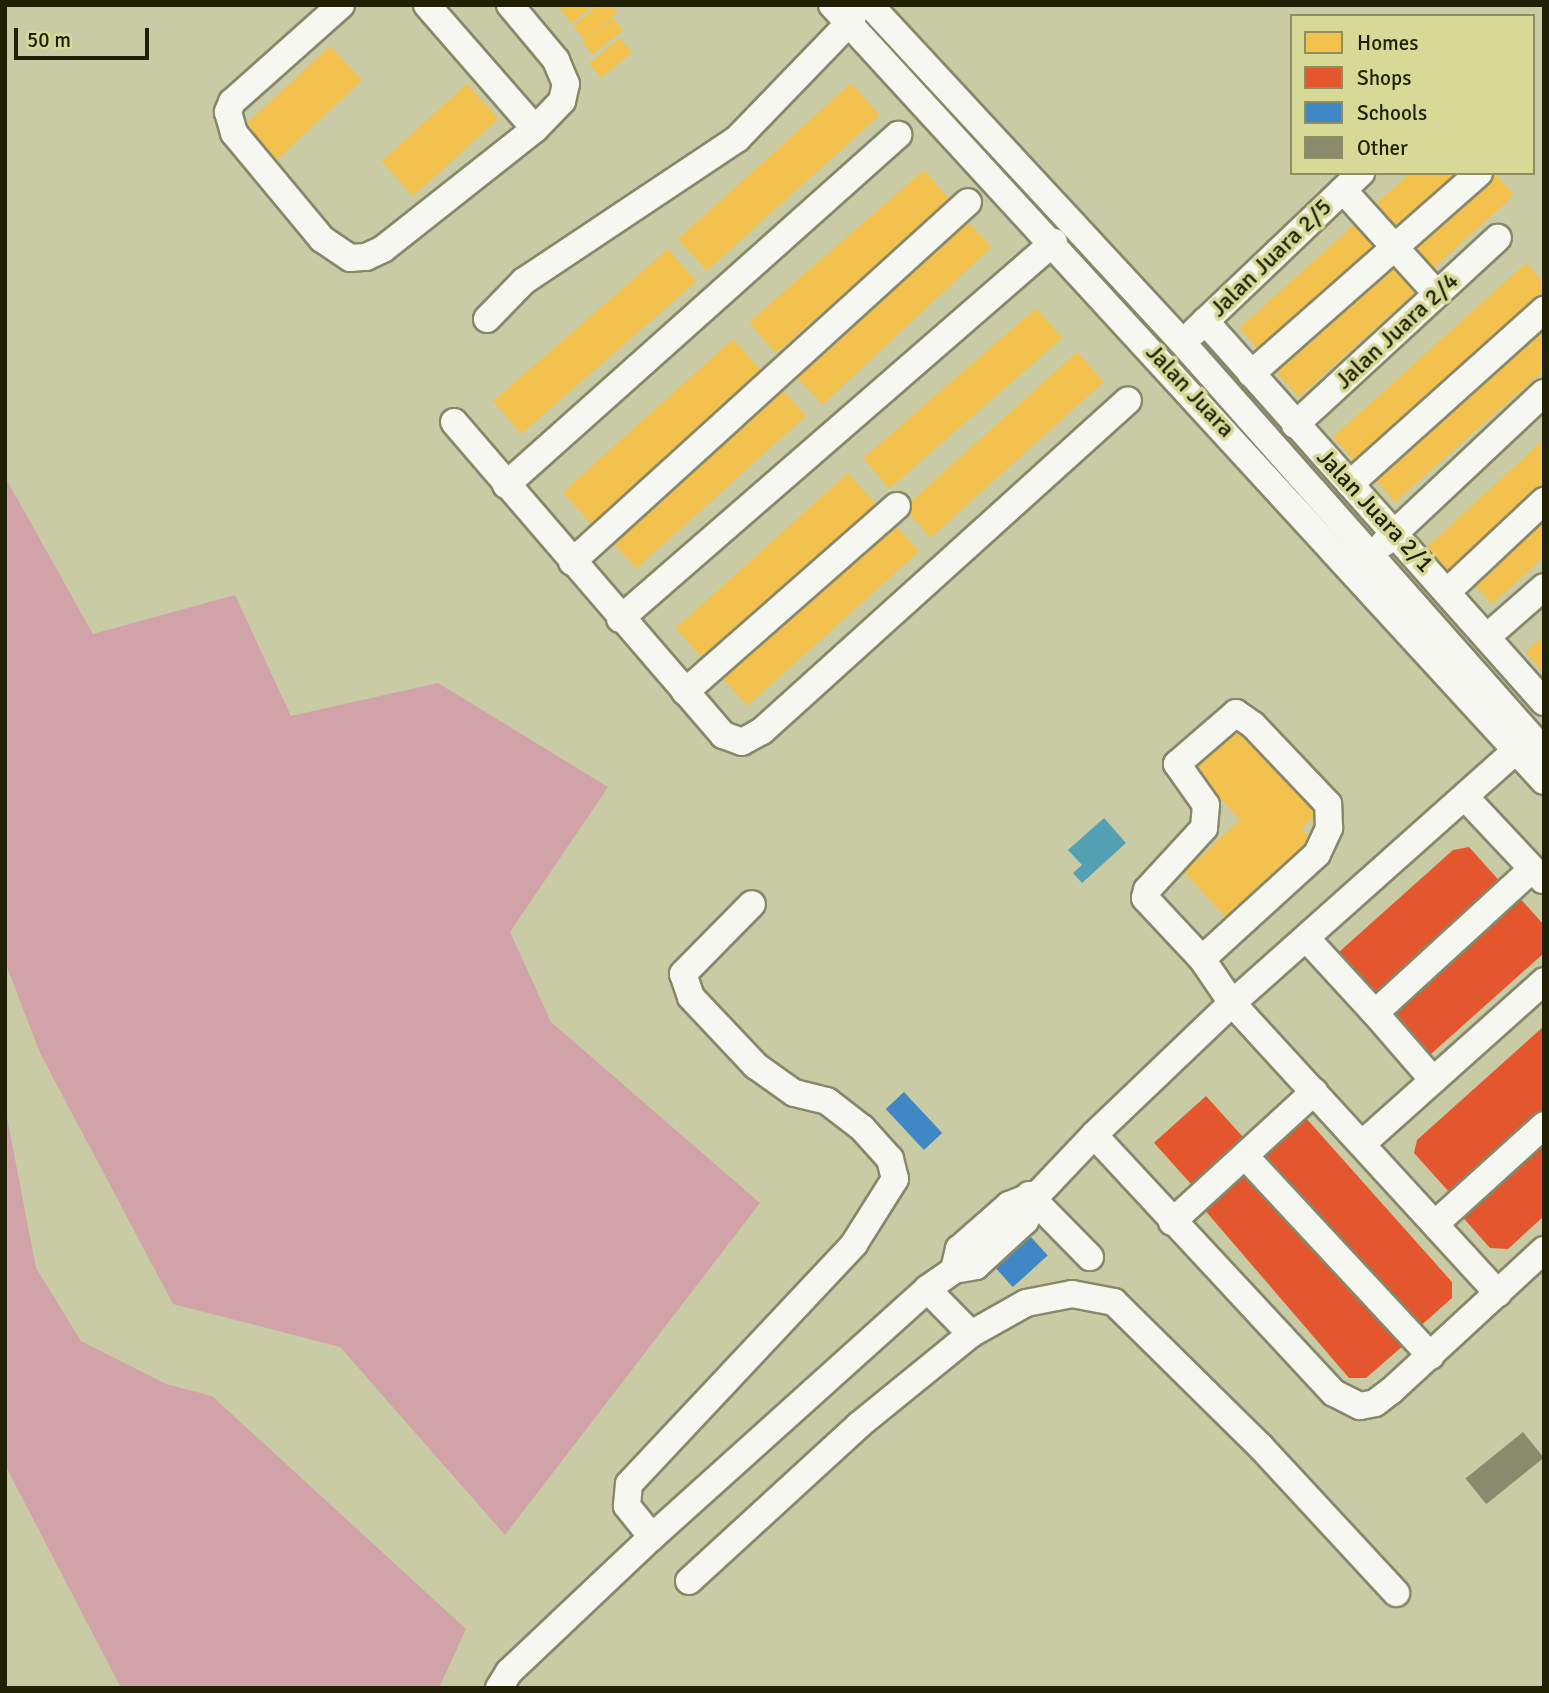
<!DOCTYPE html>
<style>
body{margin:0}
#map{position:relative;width:1549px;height:1693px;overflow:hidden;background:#c9cba5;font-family:Signika,sans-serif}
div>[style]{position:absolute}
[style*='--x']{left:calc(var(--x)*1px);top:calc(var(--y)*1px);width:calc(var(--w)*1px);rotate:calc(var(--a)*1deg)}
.forest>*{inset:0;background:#d1a3a8}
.water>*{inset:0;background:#54a1b4}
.homes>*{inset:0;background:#f2c14e;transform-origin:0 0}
.shops>*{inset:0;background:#e4572e;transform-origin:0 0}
.schools>*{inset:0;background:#3f88c5;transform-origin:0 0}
.building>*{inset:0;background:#8a8b6d;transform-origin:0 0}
.roads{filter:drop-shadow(2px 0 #87886a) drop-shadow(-2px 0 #87886a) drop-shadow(0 2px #87886a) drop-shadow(0 -2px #87886a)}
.minor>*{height:26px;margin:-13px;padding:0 13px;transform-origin:13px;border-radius:13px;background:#f7f7f2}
span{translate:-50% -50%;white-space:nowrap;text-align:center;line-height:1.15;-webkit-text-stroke:7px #d6da96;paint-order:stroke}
.street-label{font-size:24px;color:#1f2004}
.frame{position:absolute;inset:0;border:7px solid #1f2004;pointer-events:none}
.legend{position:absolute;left:1290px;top:14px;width:245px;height:161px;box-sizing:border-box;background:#d6da96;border:2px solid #8d905c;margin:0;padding:9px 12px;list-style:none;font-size:21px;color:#1f2004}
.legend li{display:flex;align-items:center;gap:14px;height:35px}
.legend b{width:35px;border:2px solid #8d905c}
.scale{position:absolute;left:14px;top:28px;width:135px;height:32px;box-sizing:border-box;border:4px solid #1f2004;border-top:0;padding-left:9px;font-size:21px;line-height:24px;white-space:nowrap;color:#1f2004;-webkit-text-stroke:5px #d6da96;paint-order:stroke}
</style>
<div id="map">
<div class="forest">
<div style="clip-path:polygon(5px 477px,93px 634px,235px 595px,291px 716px,438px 683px,608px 787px,510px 932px,551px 1022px,760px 1203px,505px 1535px,340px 1347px,173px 1304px,40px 1053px,5px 962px)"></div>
<div style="clip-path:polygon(5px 1107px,36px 1268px,81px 1341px,166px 1384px,212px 1396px,466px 1629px,439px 1688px,121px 1688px,5px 1465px)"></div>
</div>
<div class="water">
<div style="clip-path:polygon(1104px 818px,1126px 843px,1082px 883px,1073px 873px,1082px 865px,1068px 850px)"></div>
</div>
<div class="homes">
<div style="clip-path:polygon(563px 5px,593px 5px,572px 23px,559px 8px)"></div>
<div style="clip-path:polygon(598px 5px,610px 5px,617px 13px,585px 40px,573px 26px)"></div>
<div style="left:613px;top:18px;width:16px;height:39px;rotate:52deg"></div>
<div style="left:620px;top:38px;width:19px;height:40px;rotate:51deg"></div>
<div style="left:330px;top:46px;width:47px;height:120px;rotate:47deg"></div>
<div style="left:851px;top:83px;width:43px;height:233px;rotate:48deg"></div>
<div style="left:467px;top:84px;width:47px;height:115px;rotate:48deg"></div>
<div style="left:924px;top:170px;width:41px;height:232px;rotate:49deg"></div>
<div style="clip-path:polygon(1410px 173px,1464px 173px,1393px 237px,1369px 210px)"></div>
<div style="clip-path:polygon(1488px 173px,1494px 173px,1514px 195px,1425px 276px,1402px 250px)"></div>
<div style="left:964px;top:218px;width:40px;height:231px;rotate:47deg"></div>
<div style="left:1356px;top:223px;width:38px;height:157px;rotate:48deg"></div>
<div style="left:668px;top:249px;width:43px;height:232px;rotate:49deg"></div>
<div style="left:1388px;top:263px;width:40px;height:156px;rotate:48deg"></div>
<div style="clip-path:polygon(1526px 263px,1544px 283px,1544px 296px,1357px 464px,1333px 437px)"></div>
<div style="left:1036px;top:308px;width:40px;height:229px;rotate:49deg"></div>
<div style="clip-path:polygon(1535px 326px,1544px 337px,1544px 370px,1395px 502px,1369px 472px)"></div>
<div style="left:733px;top:339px;width:43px;height:229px;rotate:48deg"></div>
<div style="left:1077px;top:352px;width:40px;height:233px;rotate:48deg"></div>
<div style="left:777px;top:384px;width:43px;height:228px;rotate:48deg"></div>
<div style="clip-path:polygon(1544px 439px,1544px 487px,1450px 575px,1426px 548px)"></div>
<div style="left:848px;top:473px;width:43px;height:232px;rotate:48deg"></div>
<div style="clip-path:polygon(1544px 510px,1544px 557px,1492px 604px,1468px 578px)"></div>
<div style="left:891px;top:520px;width:42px;height:231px;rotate:48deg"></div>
<div style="clip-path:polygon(1544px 636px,1544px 673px,1525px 652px)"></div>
<div style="clip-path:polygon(1242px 725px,1320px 811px,1301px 828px,1315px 844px,1230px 922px,1184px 872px,1240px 820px,1194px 770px)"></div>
</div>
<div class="shops">
<div style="clip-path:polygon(1469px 847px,1504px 886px,1380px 997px,1339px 952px,1453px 850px)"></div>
<div style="clip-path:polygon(1518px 896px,1544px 925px,1544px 953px,1431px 1054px,1391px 1008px)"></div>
<div style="clip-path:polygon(1544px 1026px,1544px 1109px,1450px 1193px,1414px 1153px,1417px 1140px)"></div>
<div style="left:1206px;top:1096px;width:63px;height:70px;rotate:48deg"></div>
<div style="clip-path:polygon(1305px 1117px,1452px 1282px,1452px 1298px,1417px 1329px,1262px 1155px)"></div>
<div style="clip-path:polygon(1544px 1133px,1544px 1216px,1508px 1249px,1490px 1248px,1458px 1212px)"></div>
<div style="clip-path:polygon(1250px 1168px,1404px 1345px,1366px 1378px,1349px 1378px,1203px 1208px)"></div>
</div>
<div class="schools">
<div style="left:904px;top:1092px;width:56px;height:25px;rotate:47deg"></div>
<div style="left:1031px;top:1237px;width:25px;height:47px;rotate:48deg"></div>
</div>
<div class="building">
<div style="left:1523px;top:1432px;width:33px;height:74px;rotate:51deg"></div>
</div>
<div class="roads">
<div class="minor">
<div style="--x:341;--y:5;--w:146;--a:138.3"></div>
<div style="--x:232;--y:102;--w:11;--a:112"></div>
<div style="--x:228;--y:112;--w:22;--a:74"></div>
<div style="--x:234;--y:133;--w:138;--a:50.3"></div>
<div style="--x:322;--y:239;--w:34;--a:34"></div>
<div style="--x:350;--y:258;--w:16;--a:-4"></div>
<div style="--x:366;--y:257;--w:19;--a:-25"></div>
<div style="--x:383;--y:249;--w:194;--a:-38.3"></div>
<div style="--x:535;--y:129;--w:39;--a:-46"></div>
<div style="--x:562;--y:101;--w:17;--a:-77"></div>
<div style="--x:566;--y:84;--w:26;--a:-113"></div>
<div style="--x:556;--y:60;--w:72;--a:-129.9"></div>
<div style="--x:427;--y:5;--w:164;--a:48.9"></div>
<div style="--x:832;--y:5;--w:1053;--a:47.46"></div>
<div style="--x:870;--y:5;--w:458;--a:47.2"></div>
<div style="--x:1181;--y:341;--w:545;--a:48.5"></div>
<div style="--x:1343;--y:190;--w:140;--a:47.9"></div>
<div style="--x:487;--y:319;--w:53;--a:-45.8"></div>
<div style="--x:524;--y:281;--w:256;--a:-33.7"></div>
<div style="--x:737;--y:139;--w:161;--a:-46"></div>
<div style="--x:849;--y:23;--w:18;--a:-61"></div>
<div style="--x:1205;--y:321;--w:510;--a:48.34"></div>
<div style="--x:1194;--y:332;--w:231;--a:-43.6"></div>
<div style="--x:1251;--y:374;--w:304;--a:-41.4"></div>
<div style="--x:454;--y:422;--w:413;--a:49.3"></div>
<div style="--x:723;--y:735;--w:20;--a:20"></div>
<div style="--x:742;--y:742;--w:23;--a:-29"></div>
<div style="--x:762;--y:731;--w:493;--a:-42.1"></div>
<div style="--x:1295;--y:425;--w:276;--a:-42.7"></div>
<div style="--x:1350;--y:484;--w:261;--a:-41.9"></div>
<div style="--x:506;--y:485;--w:526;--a:-41.76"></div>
<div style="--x:1384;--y:543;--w:219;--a:-43.2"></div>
<div style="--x:572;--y:562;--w:535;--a:-42.27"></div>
<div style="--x:1448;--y:591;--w:132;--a:-43.2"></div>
<div style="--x:620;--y:619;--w:575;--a:-40.98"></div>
<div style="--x:1488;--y:636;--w:74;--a:-41.2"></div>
<div style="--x:685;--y:692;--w:282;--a:-41.3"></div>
<div style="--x:1531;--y:737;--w:400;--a:138.3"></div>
<div style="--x:1232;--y:1003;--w:191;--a:136.3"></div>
<div style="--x:1094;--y:1135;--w:352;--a:47.1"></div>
<div style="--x:1334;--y:1393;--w:29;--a:27"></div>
<div style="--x:1360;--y:1406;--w:15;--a:-11"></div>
<div style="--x:1375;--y:1403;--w:20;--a:-37"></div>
<div style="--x:1391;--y:1391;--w:208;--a:-42.7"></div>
<div style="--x:1465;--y:797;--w:114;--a:46.8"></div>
<div style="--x:1306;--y:938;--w:102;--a:47.4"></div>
<div style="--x:1375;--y:1013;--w:213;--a:-42.5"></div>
<div style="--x:1202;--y:959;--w:156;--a:-42.4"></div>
<div style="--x:1317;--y:854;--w:29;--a:-65"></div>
<div style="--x:1329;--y:828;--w:24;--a:-92"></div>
<div style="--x:1328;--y:804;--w:109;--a:-133.5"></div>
<div style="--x:1253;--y:725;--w:21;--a:-145"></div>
<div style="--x:1236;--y:713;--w:78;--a:139.2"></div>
<div style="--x:1177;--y:764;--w:50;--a:54.7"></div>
<div style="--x:1206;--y:805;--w:23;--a:95"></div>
<div style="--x:1204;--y:828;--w:84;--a:132.6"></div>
<div style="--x:1147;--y:890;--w:8;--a:104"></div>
<div style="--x:1145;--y:898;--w:83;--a:46.9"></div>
<div style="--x:1202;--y:959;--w:53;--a:55.7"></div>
<div style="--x:1232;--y:1003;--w:394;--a:47.5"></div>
<div style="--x:1375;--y:1013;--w:89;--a:49.1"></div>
<div style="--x:1362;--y:1144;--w:244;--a:-41.8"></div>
<div style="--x:1245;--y:1156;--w:273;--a:47.1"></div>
<div style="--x:1029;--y:1195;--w:87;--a:45.5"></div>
<div style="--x:1172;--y:1222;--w:193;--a:-42.5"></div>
<div style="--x:1435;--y:1224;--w:147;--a:-42.2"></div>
<div style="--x:954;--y:1270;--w:22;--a:-77"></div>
<div style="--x:959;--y:1249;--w:67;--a:-41.3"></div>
<div style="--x:1009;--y:1205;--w:32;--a:-22"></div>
<div style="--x:927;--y:1289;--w:63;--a:45.6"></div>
<div style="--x:652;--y:1537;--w:40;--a:-129"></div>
<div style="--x:627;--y:1506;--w:22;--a:-85"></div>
<div style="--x:629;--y:1484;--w:329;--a:-46.8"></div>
<div style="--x:854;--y:1244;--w:77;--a:-57.8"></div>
<div style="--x:895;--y:1179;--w:21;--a:-104"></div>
<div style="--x:890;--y:1159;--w:42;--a:-132.1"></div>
<div style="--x:862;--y:1128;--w:44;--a:-142.4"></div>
<div style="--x:827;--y:1101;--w:34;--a:-166"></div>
<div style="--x:794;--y:1093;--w:47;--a:-144.6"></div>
<div style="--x:756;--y:1066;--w:95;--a:-133.3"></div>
<div style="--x:691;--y:997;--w:24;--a:-109"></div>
<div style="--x:683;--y:974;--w:98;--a:-45.4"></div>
<div style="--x:689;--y:1581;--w:231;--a:-42.5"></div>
<div style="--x:859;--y:1425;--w:144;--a:-39.1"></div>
<div style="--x:971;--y:1334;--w:63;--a:-29.4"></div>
<div style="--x:1026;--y:1303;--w:47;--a:-11.1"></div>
<div style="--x:1072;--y:1294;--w:43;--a:10.8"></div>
<div style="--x:1114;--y:1302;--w:206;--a:44.6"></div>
<div style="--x:1261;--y:1447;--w:199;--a:47.2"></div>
<div style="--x:499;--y:1688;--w:19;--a:-58"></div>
<div style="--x:509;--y:1672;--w:197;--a:-43.4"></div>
<div style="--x:652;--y:1537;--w:370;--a:-42"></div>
<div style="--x:927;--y:1289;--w:33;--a:-35"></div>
<div style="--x:954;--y:1270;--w:22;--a:-10"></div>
<div style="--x:976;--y:1266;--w:67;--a:-42.6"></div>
<div style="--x:1025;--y:1221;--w:31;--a:-63"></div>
<div style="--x:1039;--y:1193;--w:80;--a:-46.5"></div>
</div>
</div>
<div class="street-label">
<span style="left:1271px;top:258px;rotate:-44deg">Jalan Juara 2/5</span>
<span style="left:1397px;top:331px;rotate:-43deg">Jalan Juara 2/4</span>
<span style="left:1190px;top:391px;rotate:47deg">Jalan Juara</span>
<span style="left:1375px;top:511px;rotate:47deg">Jalan Juara 2/1</span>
</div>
<div class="frame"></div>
<ul class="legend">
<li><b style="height:19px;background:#f2c14e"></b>Homes</li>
<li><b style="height:19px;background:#e4572e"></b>Shops</li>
<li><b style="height:19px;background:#3f88c5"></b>Schools</li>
<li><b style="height:19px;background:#8a8b6d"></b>Other</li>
</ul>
<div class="scale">50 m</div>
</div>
